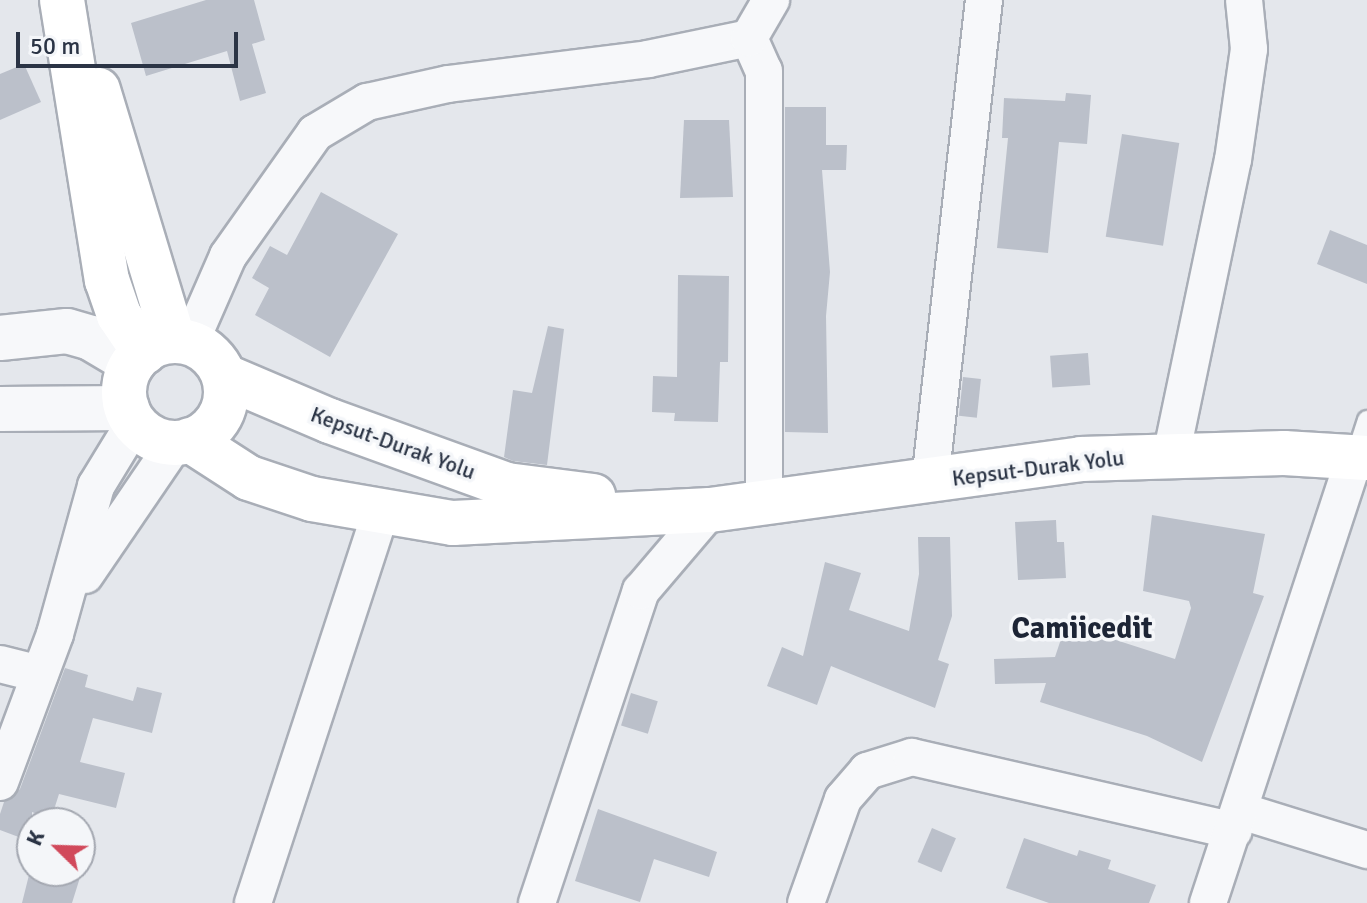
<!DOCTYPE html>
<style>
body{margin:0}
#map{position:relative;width:1367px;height:903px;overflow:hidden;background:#e4e7ec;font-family:Signika,sans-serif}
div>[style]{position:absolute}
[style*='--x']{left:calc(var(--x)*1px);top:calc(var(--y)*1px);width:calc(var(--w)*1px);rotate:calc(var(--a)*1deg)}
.building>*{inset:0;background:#bbc0ca;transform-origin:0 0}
.roads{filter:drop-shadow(2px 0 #a9aeb7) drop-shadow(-2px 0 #a9aeb7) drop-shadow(0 2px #a9aeb7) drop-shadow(0 -2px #a9aeb7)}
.service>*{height:18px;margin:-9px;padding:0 9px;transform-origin:9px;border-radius:9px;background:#f7f8fa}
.minor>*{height:36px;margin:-18px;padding:0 18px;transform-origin:18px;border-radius:18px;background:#f7f8fa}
.tertiary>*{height:44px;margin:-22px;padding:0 22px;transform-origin:22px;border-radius:22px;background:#f7f8fa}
.secondary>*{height:44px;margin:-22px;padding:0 22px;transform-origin:22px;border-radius:22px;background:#fff}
.secondary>.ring{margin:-22px;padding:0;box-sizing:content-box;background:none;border:44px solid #fff;border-radius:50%}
span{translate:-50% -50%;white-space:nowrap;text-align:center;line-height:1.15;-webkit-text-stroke:7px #f4f6f9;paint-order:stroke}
.street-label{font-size:22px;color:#2b3445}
.district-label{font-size:30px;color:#1d2536;font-weight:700}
.north{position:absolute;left:16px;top:807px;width:80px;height:80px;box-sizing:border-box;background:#f4f6f9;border:2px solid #a4a8b1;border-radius:50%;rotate:293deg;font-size:22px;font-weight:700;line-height:32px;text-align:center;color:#2b3445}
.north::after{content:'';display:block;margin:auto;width:28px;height:36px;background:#d1495b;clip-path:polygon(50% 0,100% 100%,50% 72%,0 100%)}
.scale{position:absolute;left:16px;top:32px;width:222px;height:36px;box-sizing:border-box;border:4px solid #2b3445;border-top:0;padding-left:10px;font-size:24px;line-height:28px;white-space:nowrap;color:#2b3445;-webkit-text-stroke:6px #f4f6f9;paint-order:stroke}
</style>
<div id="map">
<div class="building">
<div style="clip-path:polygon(206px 0,254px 0,265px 40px,252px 44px,266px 93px,240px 101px,227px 51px,146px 76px,131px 23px)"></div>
<div style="clip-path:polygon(24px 64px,41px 102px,0 120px,0 74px)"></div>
<div style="clip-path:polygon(1066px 93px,1091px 95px,1087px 144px,1059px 142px,1048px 253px,997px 248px,1008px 138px,1002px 138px,1004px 98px,1065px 101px)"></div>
<div style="clip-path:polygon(785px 107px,826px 107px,826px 145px,847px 145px,846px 170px,822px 170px,830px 272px,826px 316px,828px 433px,785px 432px)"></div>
<div style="clip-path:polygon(684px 120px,729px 120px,733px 197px,680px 198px)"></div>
<div style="left:1122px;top:134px;width:58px;height:104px;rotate:9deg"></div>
<div style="clip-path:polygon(321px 192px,398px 234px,330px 357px,255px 315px,269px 288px,252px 278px,270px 246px,287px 255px)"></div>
<div style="clip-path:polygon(1330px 230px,1367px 245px,1367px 284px,1317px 264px)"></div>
<div style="clip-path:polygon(678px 275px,729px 276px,728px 362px,720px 362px,718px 422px,674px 421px,675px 413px,652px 412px,653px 376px,677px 377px)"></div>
<div style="clip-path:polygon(548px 326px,564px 329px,547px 465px,513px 461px,504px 457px,513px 390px,532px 393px)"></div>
<div style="left:1088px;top:353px;width:32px;height:38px;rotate:86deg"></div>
<div style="left:963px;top:377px;width:18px;height:39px;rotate:6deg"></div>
<div style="clip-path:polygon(1152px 515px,1265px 534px,1253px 593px,1264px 596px,1202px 762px,1147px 736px,1040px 702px,1046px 683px,995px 684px,994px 659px,1055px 657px,1066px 624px,1175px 659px,1191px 608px,1189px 601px,1143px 591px)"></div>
<div style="clip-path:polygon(1056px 520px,1057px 542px,1064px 542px,1066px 578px,1018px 580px,1015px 522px)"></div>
<div style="clip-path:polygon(918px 537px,950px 537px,952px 616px,938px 660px,949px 664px,935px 708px,831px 666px,817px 705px,767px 686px,782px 647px,803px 656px,825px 562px,861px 573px,849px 610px,909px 631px,919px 574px)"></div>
<div style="clip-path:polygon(65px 668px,88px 675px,85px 687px,133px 701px,137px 687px,162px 693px,152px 733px,93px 718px,80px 762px,125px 773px,116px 808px,59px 794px,51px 819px,32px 812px,32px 842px,0 830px,0 814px,4px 802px,20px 789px)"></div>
<div style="left:631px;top:693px;width:28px;height:34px;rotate:17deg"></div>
<div style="clip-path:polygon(598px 809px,717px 852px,709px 877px,654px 859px,640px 902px,575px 881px)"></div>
<div style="left:932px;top:828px;width:26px;height:37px;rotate:23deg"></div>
<div style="clip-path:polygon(1024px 838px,1077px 856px,1079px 850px,1111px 860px,1108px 869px,1156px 885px,1149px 903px,1049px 903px,1006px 888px)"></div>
<div style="clip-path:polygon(30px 871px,82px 871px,72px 903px,22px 903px)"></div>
</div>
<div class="roads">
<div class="service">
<div style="--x:1355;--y:457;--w:39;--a:-72"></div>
</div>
<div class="minor">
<div style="--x:749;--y:38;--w:36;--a:66"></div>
<div style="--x:764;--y:71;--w:432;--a:90"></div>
<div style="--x:190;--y:343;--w:95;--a:-66.4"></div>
<div style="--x:228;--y:256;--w:151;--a:-54.7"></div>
<div style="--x:315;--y:133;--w:61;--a:-30.8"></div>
<div style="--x:367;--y:102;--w:83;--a:-12.5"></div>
<div style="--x:448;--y:84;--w:202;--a:-7.1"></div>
<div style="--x:648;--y:59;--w:103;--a:-11.7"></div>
<div style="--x:749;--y:38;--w:44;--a:-59.9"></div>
<div style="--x:1171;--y:456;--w:302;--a:-78.2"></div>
<div style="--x:1233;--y:160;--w:112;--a:-81.8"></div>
<div style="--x:1249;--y:49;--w:49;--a:-95.8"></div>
<div style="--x:930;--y:481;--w:484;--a:-83.6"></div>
<div style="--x:85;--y:575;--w:160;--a:-55.7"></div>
<div style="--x:0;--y:664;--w:41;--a:14"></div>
<div style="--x:0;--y:782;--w:158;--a:-69.6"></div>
<div style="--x:55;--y:634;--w:154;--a:-74.5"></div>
<div style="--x:96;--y:486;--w:75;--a:-58.6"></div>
<div style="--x:1241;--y:811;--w:132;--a:17.2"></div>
<div style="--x:253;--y:903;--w:412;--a:-71.9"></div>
<div style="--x:537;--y:903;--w:329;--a:-71.6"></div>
<div style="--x:641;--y:591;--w:106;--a:-49.6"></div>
<div style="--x:806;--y:903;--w:110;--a:-70.4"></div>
<div style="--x:843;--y:799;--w:37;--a:-49"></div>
<div style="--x:867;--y:771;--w:47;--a:-17.3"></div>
<div style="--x:912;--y:757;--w:330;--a:12.9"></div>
<div style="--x:1208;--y:903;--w:470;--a:-71.8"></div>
</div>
<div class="tertiary">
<div style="--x:0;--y:338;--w:67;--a:-6"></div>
<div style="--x:67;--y:331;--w:25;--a:16"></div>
<div style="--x:91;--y:338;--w:49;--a:30.8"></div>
<div style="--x:0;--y:409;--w:127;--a:-0.5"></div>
</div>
<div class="secondary">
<div style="--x:62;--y:0;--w:284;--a:80.9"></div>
<div style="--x:107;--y:280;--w:37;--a:71"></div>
<div style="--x:119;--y:315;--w:45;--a:56"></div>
<div style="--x:98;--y:90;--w:262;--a:73.2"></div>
<div class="ring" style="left:124px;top:341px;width:58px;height:58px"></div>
<div style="--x:224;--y:376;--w:115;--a:23"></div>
<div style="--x:330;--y:421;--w:188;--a:19.9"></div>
<div style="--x:507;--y:485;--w:87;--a:7.3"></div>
<div style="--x:190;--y:440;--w:70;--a:32.8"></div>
<div style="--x:249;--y:478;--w:66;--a:18.4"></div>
<div style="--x:312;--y:499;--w:143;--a:9.7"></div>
<div style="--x:453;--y:523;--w:257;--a:-2.9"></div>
<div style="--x:710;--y:510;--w:374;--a:-7.8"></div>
<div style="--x:1081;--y:459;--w:203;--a:-1.7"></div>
<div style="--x:1284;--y:453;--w:83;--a:3.4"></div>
</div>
</div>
<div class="street-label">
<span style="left:393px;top:443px;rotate:20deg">Kepsut-Durak Yolu</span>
<span style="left:1038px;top:468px;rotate:-7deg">Kepsut-Durak Yolu</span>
</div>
<div class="district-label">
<span style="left:1082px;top:629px">Camiicedit</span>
</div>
<div class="north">K</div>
<div class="scale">50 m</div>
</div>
